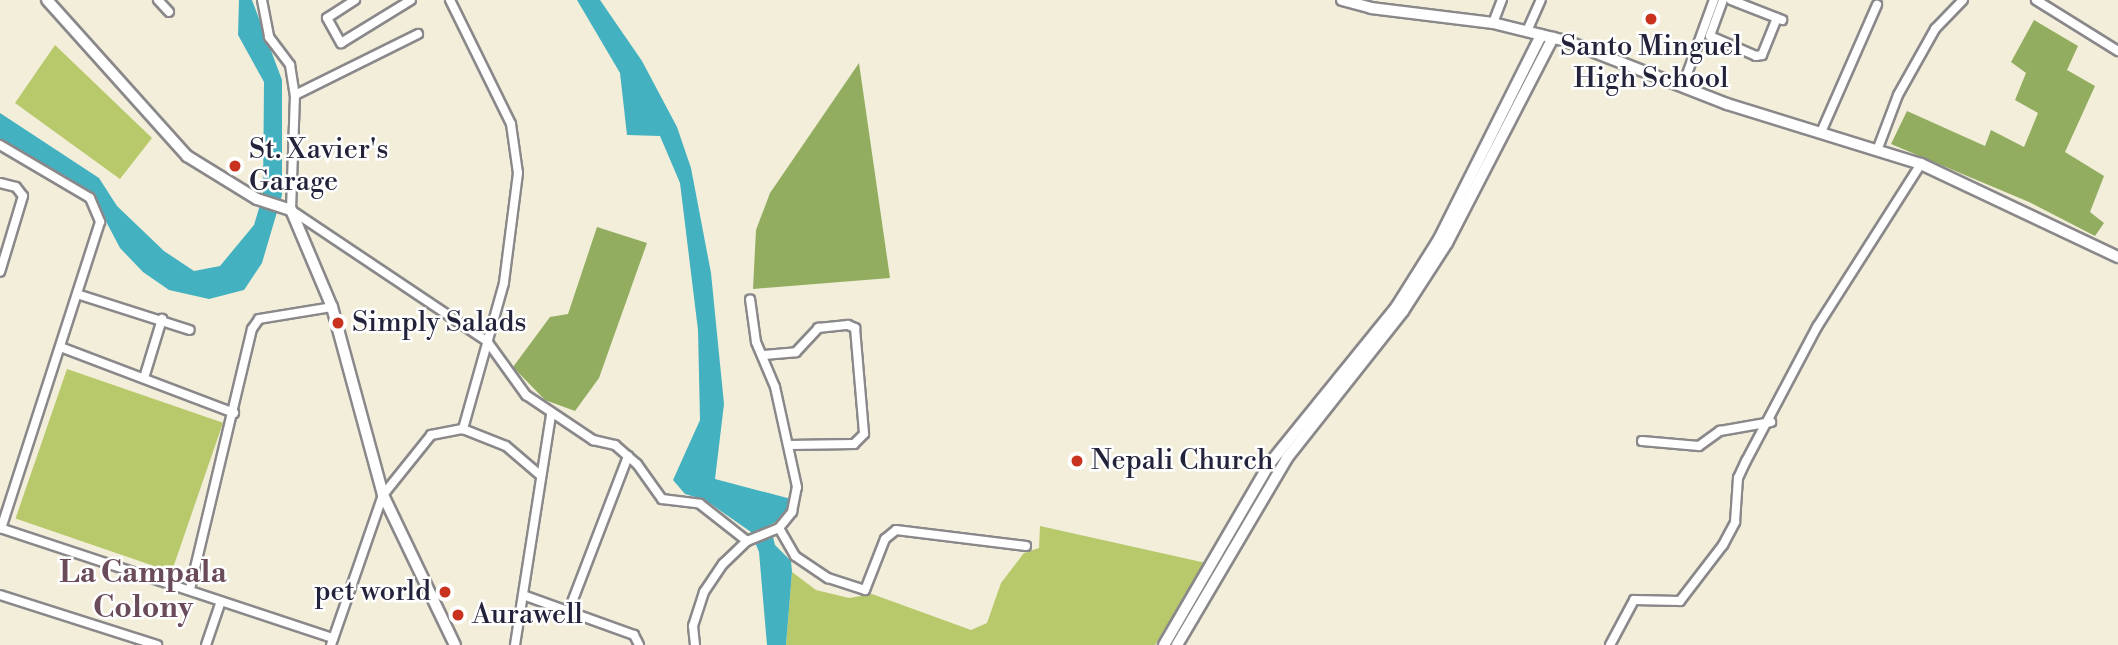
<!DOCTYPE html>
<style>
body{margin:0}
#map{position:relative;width:2118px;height:645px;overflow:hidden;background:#f2eed9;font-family:"Libre Bodoni",serif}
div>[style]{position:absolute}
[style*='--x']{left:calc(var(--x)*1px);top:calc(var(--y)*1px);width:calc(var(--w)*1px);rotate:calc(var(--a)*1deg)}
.green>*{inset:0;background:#b8c96c;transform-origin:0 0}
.forest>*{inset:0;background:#92ad60}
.water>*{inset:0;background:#44b1c1}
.roads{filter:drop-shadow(2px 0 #8a888a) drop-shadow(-2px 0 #8a888a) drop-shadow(0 2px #8a888a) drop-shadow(0 -2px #8a888a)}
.minor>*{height:8px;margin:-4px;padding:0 4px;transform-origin:4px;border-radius:4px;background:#fff}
.tertiary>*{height:10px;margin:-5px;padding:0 5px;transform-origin:5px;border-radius:5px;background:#fff}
.secondary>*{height:10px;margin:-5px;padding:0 5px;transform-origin:5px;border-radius:5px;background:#fff}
.dots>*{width:19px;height:19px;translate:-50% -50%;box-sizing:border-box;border:4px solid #fff;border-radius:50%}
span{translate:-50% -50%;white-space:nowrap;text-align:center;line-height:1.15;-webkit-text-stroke:5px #fff;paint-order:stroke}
.poi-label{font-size:28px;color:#22223b}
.left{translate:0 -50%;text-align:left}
.right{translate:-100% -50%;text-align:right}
.neighbourhood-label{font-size:30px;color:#694b5a;font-weight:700}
</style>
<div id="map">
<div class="green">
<div style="clip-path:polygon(55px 45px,152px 138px,120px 179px,15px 103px)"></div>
<div style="left:67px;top:369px;width:165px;height:158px;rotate:19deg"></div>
<div style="clip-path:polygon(1040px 526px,1206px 563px,1155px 645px,786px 645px,792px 572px,816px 590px,849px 598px,872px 594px,971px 630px,987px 623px,1001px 583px,1024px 553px,1039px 548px)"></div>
</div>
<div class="forest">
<div style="clip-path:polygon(2034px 20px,2078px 46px,2067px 70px,2095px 86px,2065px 152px,2104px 176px,2090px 212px,2104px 223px,2095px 236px,2029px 202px,1891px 144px,1907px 111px,1985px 146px,1991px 130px,2024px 147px,2038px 113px,2015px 100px,2026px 73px,2011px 62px)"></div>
<div style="clip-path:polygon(859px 63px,890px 278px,753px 289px,756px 230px,770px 193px)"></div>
<div style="clip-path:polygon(597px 227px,647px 243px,599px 378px,575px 411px,545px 400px,513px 367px,550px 317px,568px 314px)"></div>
</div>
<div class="water">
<div style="clip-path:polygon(239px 0,252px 0,282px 80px,282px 195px,262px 263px,244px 290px,209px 299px,169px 290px,143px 272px,120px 248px,90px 191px,0 139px,0 113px,99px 178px,117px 206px,164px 251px,194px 271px,220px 266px,254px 225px,263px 195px,264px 82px,238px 35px)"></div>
<div style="clip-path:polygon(577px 0,600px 0,642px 61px,677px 127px,691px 168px,711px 273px,724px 404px,715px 479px,791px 499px,783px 518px,770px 525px,775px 545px,791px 561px,792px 572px,786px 645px,767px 645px,759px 552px,751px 532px,705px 500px,685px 494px,673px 480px,700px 420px,698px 330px,680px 183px,660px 136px,627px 135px,620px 73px)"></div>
</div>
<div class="roads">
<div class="minor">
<div style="--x:158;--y:0;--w:16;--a:47"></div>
<div style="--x:262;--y:0;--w:38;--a:79"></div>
<div style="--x:269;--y:37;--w:35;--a:53"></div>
<div style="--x:290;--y:65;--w:30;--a:81"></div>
<div style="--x:355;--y:0;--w:33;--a:147"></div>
<div style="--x:327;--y:18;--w:29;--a:61"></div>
<div style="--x:341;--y:43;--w:82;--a:-31.6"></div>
<div style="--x:450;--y:0;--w:138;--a:63.8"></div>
<div style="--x:511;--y:124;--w:49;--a:81.9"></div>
<div style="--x:518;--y:173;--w:111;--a:97.3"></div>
<div style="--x:504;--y:283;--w:152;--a:105.7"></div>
<div style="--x:1723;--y:0;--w:38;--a:110"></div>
<div style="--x:1710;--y:36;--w:50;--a:23.5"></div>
<div style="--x:1756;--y:56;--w:6;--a:-9"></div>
<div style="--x:1762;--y:55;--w:40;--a:-68"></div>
<div style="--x:1731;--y:0;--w:55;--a:21.4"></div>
<div style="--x:2036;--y:0;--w:97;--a:31.9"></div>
<div style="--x:1493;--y:23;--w:25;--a:-69"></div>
<div style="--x:1527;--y:31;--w:34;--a:-66"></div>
<div style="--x:418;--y:34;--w:137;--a:153.6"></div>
<div style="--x:295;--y:95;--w:115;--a:92"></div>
<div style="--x:291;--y:210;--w:236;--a:33.8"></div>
<div style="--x:487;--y:341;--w:67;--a:54.2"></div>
<div style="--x:526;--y:395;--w:81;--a:33.9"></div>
<div style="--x:593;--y:440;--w:23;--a:13"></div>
<div style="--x:615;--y:445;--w:29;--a:41"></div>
<div style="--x:637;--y:464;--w:43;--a:54.5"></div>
<div style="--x:662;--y:499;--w:38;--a:7"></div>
<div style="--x:700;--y:504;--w:60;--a:38.2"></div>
<div style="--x:1683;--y:85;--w:90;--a:-70"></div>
<div style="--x:1822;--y:130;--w:137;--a:-66.3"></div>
<div style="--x:0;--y:145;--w:104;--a:30.5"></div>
<div style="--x:90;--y:198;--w:26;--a:67"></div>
<div style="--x:100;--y:222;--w:322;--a:107.9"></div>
<div style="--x:1878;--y:148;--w:57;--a:-69.3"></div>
<div style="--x:1898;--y:95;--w:76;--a:-60.7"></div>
<div style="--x:1935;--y:29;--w:40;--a:-46"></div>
<div style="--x:0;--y:183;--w:16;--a:14"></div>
<div style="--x:16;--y:187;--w:11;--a:52"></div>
<div style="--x:23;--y:196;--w:79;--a:106.8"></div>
<div style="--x:80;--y:295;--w:115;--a:17.7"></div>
<div style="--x:63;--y:348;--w:183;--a:20.8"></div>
<div style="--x:764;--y:355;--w:32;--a:-5"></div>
<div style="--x:796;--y:352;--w:33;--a:-47"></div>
<div style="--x:818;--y:328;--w:30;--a:-6"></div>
<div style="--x:848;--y:325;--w:8;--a:23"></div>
<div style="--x:855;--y:328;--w:106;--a:85.1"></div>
<div style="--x:864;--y:434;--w:14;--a:135"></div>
<div style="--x:854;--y:444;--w:65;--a:179.1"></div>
<div style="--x:144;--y:378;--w:62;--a:-73"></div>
<div style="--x:1642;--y:441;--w:57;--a:5"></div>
<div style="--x:1699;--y:446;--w:26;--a:-36"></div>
<div style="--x:1720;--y:431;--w:52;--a:-10"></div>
<div style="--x:0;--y:528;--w:351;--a:18.3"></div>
<div style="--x:779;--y:528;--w:32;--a:60"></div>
<div style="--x:795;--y:556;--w:40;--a:34"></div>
<div style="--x:828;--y:578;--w:39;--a:18"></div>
<div style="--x:865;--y:590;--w:55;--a:-68.6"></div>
<div style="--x:885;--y:539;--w:14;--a:-39"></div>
<div style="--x:896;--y:530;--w:131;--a:7"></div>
<div style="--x:190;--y:589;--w:267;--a:-76.6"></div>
<div style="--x:252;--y:329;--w:12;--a:-55"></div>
<div style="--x:259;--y:319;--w:74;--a:-9.3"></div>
<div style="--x:0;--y:595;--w:165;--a:17.7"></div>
<div style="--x:523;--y:595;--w:118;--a:19.8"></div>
<div style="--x:634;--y:635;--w:11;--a:63"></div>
<div style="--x:569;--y:610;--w:165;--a:-69"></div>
<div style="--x:206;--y:645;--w:46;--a:-71.2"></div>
<div style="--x:331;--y:645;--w:159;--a:-70.9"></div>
<div style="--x:383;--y:495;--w:77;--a:-51.3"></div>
<div style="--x:431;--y:435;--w:33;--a:-11"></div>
<div style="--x:463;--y:429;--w:46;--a:21.6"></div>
<div style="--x:506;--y:446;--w:45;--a:40.5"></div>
<div style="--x:515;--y:645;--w:234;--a:-81.1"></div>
<div style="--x:695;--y:645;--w:19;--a:-96"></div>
<div style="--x:693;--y:626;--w:36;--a:-72"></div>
<div style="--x:704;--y:592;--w:34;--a:-56"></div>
<div style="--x:723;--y:564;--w:33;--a:-44"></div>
<div style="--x:747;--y:541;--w:35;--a:-22"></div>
<div style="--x:779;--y:528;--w:21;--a:-51"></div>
<div style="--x:792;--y:512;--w:25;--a:-79"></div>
<div style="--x:797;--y:487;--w:102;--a:-102.4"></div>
<div style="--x:775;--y:387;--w:49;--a:-112.9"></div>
<div style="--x:756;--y:342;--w:43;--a:-97.9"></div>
<div style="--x:1610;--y:645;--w:51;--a:-61.9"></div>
<div style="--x:1634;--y:600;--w:46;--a:1.2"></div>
<div style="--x:1680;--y:601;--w:71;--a:-52.5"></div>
<div style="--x:1723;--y:545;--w:26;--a:-62"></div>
<div style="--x:1735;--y:522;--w:44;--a:-86.1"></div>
<div style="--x:1738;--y:478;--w:19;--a:-65"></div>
<div style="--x:1746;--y:461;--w:152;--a:-62.1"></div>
<div style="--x:1817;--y:327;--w:193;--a:-57.5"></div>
</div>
<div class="tertiary">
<div style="--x:1342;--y:0;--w:30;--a:15"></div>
<div style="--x:1371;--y:8;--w:123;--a:7"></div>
<div style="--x:1493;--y:23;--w:75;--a:13.9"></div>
<div style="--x:1566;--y:41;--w:173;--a:21.4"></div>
<div style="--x:1727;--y:104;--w:203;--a:17.2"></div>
<div style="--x:1921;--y:164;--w:218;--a:25.3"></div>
<div style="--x:1164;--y:645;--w:211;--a:-59.8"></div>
<div style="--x:1270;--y:463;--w:202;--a:-51"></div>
<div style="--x:1397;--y:306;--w:79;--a:-57.9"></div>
<div style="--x:1439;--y:239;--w:228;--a:-63.4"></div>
<div style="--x:1177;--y:645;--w:217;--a:-59.5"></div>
<div style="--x:1287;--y:458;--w:187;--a:-51.7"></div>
<div style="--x:1403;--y:311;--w:81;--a:-57.1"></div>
<div style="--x:1447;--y:243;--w:231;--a:-62.7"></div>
</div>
<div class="secondary">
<div style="--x:47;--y:0;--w:210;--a:48.1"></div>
<div style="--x:187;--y:156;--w:82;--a:31.6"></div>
<div style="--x:257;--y:199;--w:36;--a:18"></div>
<div style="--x:291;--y:210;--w:105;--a:67.1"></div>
<div style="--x:332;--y:307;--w:195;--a:74.8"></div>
<div style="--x:383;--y:495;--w:166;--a:64.4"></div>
</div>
</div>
<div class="dots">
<div style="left:1651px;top:19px;background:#c8321e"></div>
<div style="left:235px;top:166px;background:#c8321e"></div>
<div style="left:338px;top:323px;background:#c8321e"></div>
<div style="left:1077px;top:461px;background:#c8321e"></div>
<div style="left:445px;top:592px;background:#c8321e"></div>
<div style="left:458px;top:615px;background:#c8321e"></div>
</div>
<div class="poi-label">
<span style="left:1651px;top:63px">Santo Minguel<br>High School</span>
<span class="left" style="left:249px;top:166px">St. Xavier's<br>Garage</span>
<span class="left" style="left:352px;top:323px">Simply Salads</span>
<span class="left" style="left:1091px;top:461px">Nepali Church</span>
<span class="right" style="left:431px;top:592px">pet world</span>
<span class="left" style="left:472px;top:615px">Aurawell</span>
</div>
<div class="neighbourhood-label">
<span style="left:143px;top:590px">La Campala<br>Colony</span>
</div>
</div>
